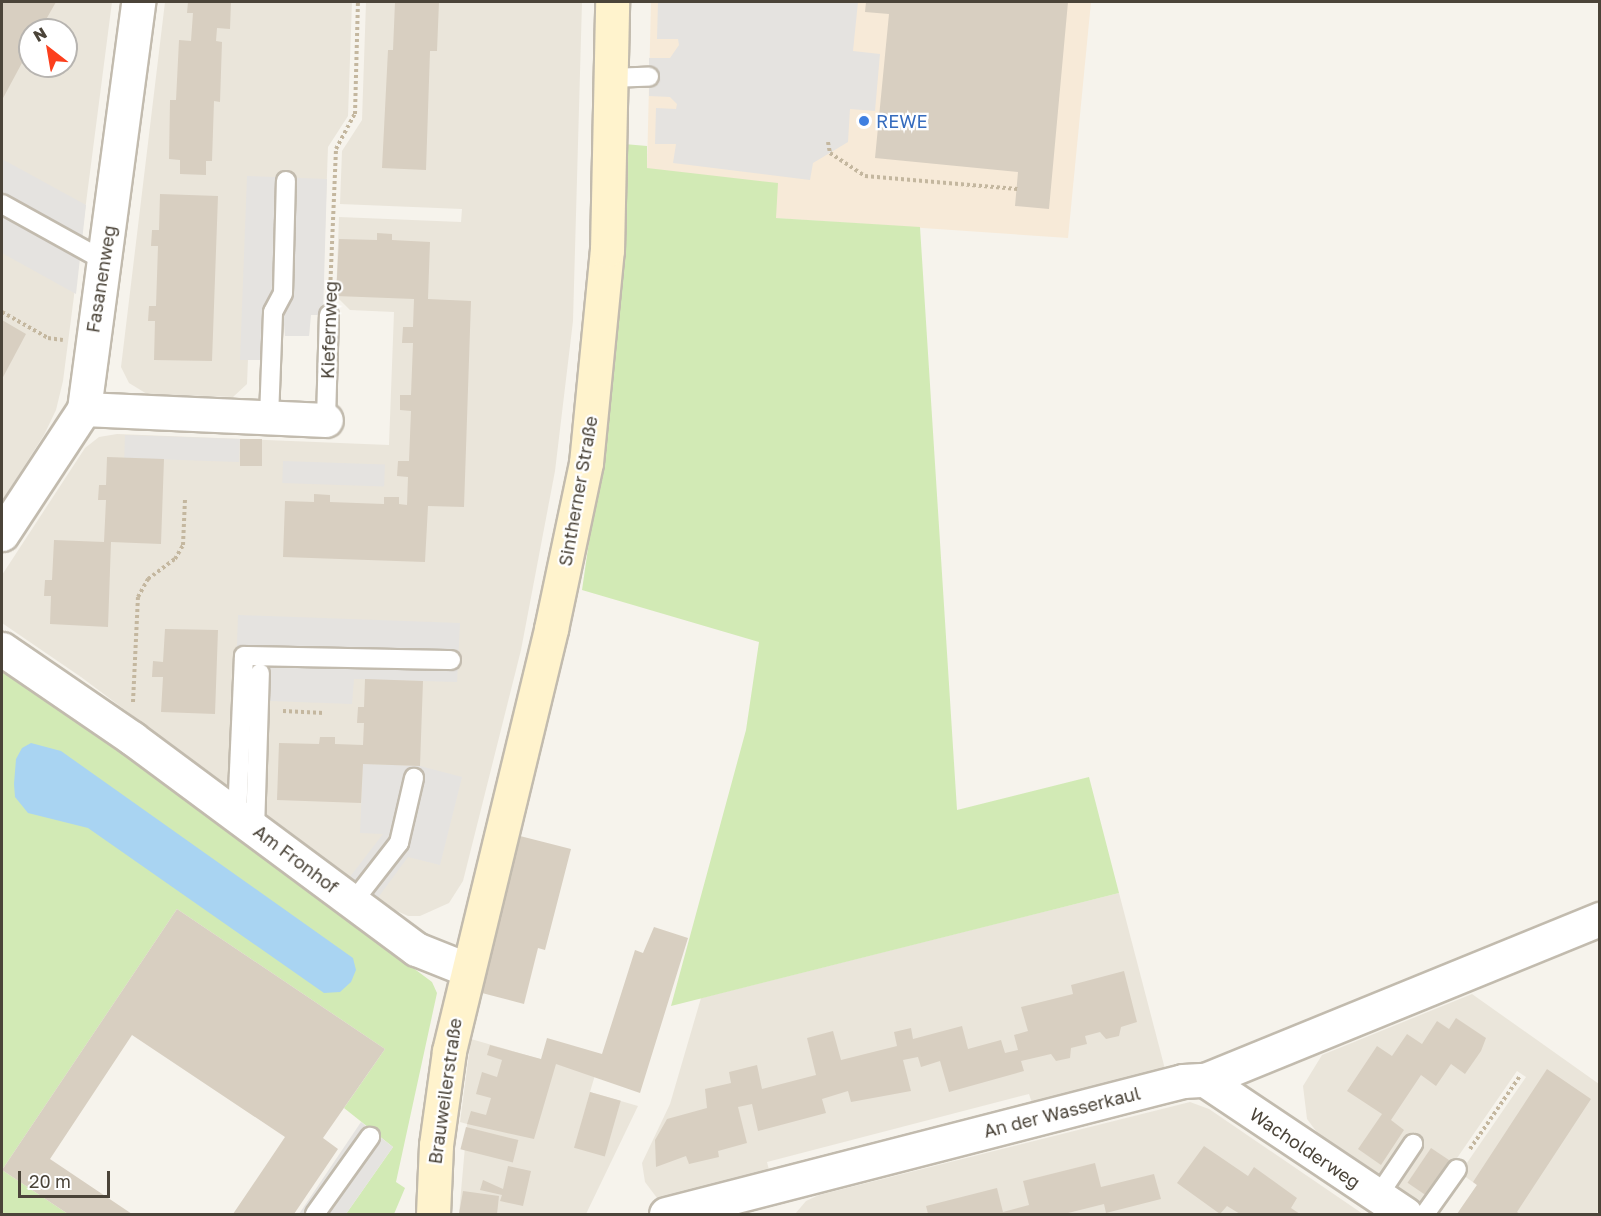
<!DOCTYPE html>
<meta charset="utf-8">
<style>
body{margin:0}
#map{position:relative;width:1601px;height:1216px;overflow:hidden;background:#f6f3ec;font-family:"Golos Text",sans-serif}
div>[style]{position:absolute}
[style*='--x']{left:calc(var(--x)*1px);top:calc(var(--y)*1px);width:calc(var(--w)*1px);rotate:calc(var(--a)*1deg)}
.residential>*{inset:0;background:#eae5da}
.commercial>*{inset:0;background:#f7ead8}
.green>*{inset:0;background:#d2eab5}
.parking>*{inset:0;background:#e5e3e0;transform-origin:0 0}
.water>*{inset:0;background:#a9d4f2}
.building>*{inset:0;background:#d8cfc1;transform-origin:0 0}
.path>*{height:4px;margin-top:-2px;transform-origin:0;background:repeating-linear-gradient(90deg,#c4b79f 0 3px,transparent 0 6px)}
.roads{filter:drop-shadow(2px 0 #c2bbae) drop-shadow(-2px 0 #c2bbae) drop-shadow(0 2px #c2bbae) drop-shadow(0 -2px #c2bbae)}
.lane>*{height:18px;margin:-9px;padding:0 9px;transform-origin:9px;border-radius:9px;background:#fff}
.street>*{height:33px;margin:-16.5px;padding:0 16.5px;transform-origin:16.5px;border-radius:16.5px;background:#fff}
.secondary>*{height:33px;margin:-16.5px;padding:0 16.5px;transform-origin:16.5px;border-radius:16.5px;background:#fff3cd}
.dots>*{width:16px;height:16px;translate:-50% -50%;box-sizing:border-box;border:3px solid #fff;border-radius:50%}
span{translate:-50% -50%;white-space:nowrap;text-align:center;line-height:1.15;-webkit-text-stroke:4.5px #fff;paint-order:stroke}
.shop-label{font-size:18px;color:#366cbe}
.left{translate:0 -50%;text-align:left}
.street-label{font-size:18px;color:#4b4439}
.frame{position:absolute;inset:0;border:3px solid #4b4439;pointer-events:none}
.north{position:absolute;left:18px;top:18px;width:60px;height:60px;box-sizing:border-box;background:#fff;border:2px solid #b7b4b0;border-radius:50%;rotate:329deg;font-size:16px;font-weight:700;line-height:24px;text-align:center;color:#4b4439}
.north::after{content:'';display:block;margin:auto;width:21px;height:27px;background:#fc3f1d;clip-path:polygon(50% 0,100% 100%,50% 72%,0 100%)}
.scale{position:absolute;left:18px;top:1171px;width:92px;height:27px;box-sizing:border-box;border:3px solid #4b4439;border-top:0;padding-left:8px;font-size:18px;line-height:21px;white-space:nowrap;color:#4b4439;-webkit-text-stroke:4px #fff;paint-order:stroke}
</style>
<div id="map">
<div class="residential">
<div style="clip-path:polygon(evenodd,2px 2px,112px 2px,63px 381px,56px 410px,44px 435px,2px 501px,2px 2px,30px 30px,66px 30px,66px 66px,30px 66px,30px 30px)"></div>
<div style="clip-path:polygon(165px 2px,352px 2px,348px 116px,328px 147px,322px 314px,310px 314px,309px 336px,286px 336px,287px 313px,283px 313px,281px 360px,248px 359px,247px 384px,233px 397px,147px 394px,129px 383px,121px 367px)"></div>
<div style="clip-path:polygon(366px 2px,582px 2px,573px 321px,555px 471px,521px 650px,463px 881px,449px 903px,420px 916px,408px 916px,388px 907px,81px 677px,2px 623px,2px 575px,85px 448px,99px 437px,117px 434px,389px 445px,394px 312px,350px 310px,336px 296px,339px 217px,461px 222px,462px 209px,340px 204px,342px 151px,362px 120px)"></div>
<div style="clip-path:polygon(1119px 893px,1165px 1069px,1032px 1103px,1029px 1094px,767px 1162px,769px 1170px,657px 1198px,645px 1182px,642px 1163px,670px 1104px,701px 998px)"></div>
<div style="clip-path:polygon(1472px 994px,1599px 1084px,1599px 1209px,1596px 1214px,1457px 1214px,1477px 1185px,1460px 1173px,1526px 1077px,1517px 1071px,1424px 1206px,1319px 1135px,1307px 1119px,1303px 1086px,1322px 1055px)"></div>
<div style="clip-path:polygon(471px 1039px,595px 1075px,590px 1092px,638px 1106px,586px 1214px,459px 1214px,467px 1124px,460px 1122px)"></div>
<div style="clip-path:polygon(1190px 1102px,1209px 1109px,1363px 1214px,795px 1214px,806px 1201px,819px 1195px)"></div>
</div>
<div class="commercial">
<div style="clip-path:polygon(651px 2px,1091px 2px,1068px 238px,776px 218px,647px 168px)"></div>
</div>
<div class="green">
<div style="clip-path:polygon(624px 144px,647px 146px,647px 168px,778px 183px,776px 218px,920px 227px,957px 810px,1089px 777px,1119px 893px,671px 1006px,746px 730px,759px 642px,582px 590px,611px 389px,619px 296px)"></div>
<div style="clip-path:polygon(2px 669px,59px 703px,432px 982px,437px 993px,396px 1182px,405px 1188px,394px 1214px,346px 1214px,393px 1147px,344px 1108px,385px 1049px,177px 909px,2px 1170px,68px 1214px,2px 1214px)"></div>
</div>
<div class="parking">
<div style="clip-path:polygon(658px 2px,858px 2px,853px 51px,880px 54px,875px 111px,850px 109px,848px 142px,813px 163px,810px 180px,673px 163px,676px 144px,655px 144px,656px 108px,676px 109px,677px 104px,670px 97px,649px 96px,649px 58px,670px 58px,679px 45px,678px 39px,657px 39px)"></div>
<div style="clip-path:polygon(2px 159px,86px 205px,76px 294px,2px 253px)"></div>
<div style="clip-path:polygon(247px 176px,327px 179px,323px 315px,311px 315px,309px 336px,285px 336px,283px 313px,281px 360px,240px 360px)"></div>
<div style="left:125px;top:435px;width:115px;height:23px;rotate:2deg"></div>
<div style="left:283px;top:461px;width:102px;height:22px;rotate:2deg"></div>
<div style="clip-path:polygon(238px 615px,460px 623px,457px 682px,354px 679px,352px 704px,270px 701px,271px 673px,251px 672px,232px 790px)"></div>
<div style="clip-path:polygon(363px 764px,420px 766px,462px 777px,440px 865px,408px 857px,377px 899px,349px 878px,383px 834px,360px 833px)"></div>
<div style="clip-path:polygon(361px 1122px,393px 1147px,346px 1214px,299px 1214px)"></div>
</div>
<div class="water">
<div style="clip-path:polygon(31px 743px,61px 751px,353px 958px,356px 970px,351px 982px,340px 992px,324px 993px,88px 828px,28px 813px,15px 797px,14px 784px,16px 759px,22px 748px)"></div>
</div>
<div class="building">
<div style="clip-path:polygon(2px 2px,56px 2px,40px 30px,30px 30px,30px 48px,2px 100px)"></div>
<div style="clip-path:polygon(188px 2px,231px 2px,230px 29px,217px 28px,216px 41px,222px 42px,220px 102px,214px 101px,212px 161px,206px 161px,206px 175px,180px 174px,180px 160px,169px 159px,170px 100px,176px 100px,179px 40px,191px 41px,193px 13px,187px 13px)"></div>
<div style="clip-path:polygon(395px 2px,439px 2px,437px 51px,430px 51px,426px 170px,382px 168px,388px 50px,393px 50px)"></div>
<div style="clip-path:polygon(866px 2px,1068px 2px,1049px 209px,1015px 206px,1018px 172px,875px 158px,889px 14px,865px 12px)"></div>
<div style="clip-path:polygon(160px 194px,218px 196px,212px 361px,154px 360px,155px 321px,148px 321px,149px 306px,156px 306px,158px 246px,151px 246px,152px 230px,159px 230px)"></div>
<div style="clip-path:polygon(377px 233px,392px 234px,392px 240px,430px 242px,428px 299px,471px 301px,464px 507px,428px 506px,425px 562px,283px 557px,285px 501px,314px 502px,314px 494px,330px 495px,330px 502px,384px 504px,384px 497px,399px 497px,399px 504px,407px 505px,408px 477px,397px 476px,398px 461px,409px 461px,411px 411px,400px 410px,400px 395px,411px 395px,413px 343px,402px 343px,403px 327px,413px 327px,414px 299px,336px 296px,339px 239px,377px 240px)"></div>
<div style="clip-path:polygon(2px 320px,26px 334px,2px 379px)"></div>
<div style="left:240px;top:439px;width:22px;height:27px"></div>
<div style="clip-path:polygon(107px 457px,164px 459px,161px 544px,111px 542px,108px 627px,50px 624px,51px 596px,44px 596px,45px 580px,52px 580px,54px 540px,104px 542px,106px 500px,98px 500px,99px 485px,106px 485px)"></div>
<div style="clip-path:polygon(165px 629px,218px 630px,215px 714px,161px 712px,163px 677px,152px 677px,153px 661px,163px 662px)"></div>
<div style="clip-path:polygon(365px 679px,423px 681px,420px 766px,363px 764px,361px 803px,277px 800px,279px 743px,319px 744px,320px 737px,335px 737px,335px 744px,363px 745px,364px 723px,357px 723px,358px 707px,364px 707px)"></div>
<div style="clip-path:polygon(520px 836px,571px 849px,545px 950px,538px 948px,524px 1004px,482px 993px)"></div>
<div style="clip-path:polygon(177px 909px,385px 1049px,323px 1138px,338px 1149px,294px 1214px,233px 1214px,285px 1137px,132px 1035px,50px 1159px,132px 1214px,68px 1214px,2px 1170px)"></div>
<div style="clip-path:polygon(654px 927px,688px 938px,640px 1093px,556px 1064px,534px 1139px,467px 1124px,471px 1111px,486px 1115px,491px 1098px,476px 1094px,482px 1072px,497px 1077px,502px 1060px,487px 1055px,490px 1045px,541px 1059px,547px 1038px,602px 1054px,635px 950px,643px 953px)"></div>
<div style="clip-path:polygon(1124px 971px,1137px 1022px,1121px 1027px,1119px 1036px,1106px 1039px,1100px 1032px,1085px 1036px,1087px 1044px,1071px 1048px,1070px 1058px,1056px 1061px,1051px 1054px,1034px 1058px,1021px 1061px,1024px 1071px,949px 1092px,940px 1061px,921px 1067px,918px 1057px,903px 1060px,911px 1091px,851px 1102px,848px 1091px,822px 1099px,826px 1113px,758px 1131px,752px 1104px,738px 1107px,747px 1143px,718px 1151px,719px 1157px,689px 1164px,686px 1156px,656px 1167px,655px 1140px,667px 1119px,707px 1108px,705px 1089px,731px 1083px,729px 1072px,757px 1065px,762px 1089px,816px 1075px,807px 1038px,833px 1031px,841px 1060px,897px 1046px,894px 1032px,911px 1028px,913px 1039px,962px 1026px,968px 1049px,1001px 1040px,1005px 1053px,1018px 1050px,1014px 1035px,1028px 1031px,1021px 1007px,1073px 994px,1071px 985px)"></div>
<div style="clip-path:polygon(1456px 1018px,1486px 1038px,1481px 1051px,1465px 1074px,1451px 1064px,1436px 1086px,1421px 1075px,1391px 1120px,1404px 1130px,1381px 1165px,1358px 1149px,1382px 1114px,1347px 1091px,1377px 1046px,1392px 1056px,1407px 1034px,1422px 1044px,1437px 1021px,1449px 1029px)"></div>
<div style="clip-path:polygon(1547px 1069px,1591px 1099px,1517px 1212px,1520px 1214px,1457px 1214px,1477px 1185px,1473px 1182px)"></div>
<div style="left:590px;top:1092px;width:32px;height:58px;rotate:16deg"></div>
<div style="left:466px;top:1127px;width:54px;height:23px;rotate:14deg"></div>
<div style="clip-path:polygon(1204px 1146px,1248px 1176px,1254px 1167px,1297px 1198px,1291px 1208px,1300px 1214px,1240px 1214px,1227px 1206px,1220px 1214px,1177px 1183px)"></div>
<div style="left:1431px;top:1148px;width:27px;height:42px;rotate:34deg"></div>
<div style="clip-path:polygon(1095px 1163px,1101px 1187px,1154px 1174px,1161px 1199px,1106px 1213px,1104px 1204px,1064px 1214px,928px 1214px,926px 1206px,997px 1188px,1003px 1212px,1029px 1205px,1023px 1181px)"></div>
<div style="clip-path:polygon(508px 1166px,531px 1171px,523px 1206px,500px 1201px,502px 1195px,480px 1190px,483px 1180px,503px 1189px)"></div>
<div style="clip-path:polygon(463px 1191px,499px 1196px,497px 1214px,459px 1214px)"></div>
</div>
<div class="path">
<div style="--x:828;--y:142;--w:11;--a:80"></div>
<div style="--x:830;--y:153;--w:42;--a:33.3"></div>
<div style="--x:865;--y:176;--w:153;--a:4.9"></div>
<div style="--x:330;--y:292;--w:143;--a:-87.6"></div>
<div style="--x:336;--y:149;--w:40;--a:-62"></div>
<div style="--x:355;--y:114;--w:112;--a:-88.5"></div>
<div style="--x:2;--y:312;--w:53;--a:29.5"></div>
<div style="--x:48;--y:338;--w:15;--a:8"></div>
<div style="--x:133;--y:702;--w:105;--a:-87.3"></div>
<div style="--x:138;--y:597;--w:21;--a:-61"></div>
<div style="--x:148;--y:579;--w:34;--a:-37"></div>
<div style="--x:175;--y:559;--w:16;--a:-60"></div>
<div style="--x:183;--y:545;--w:46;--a:-87.5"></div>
<div style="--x:283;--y:711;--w:41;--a:2.8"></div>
<div style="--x:1470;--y:1149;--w:88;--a:-55.6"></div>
</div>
<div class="roads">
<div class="lane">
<div style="--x:611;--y:78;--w:38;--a:-2"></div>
<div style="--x:2;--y:204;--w:118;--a:29"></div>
<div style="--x:269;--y:417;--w:105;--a:-87.8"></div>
<div style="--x:273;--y:312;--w:21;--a:-62"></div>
<div style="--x:283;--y:293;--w:112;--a:-88.5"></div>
<div style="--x:326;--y:420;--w:105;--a:-88.4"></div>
<div style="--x:237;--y:816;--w:160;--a:-87.5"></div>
<div style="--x:244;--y:656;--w:207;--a:1.1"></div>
<div style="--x:255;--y:829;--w:156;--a:-88.2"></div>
<div style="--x:353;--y:902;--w:75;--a:-52.1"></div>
<div style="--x:399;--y:843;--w:67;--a:-77"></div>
<div style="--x:1378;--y:1196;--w:63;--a:-56.1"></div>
<div style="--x:315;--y:1214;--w:95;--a:-54.5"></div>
<div style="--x:1425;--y:1214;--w:55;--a:-54.6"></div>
</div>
<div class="street">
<div style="--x:84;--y:409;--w:242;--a:2.6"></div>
<div style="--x:2;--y:534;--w:149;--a:-56.7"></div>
<div style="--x:84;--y:409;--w:411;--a:-82.4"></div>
<div style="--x:2;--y:649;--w:158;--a:34.4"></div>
<div style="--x:132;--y:738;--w:354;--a:36.6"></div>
<div style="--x:416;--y:949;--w:54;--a:21.8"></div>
<div style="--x:1205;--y:1080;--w:241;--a:33.8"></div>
<div style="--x:666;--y:1214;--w:534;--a:-14.43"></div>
<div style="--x:1183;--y:1081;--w:22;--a:-3"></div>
<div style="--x:1205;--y:1080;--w:427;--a:-22.2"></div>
</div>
<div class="secondary">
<div style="--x:433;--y:1214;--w:69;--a:-87.5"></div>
<div style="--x:436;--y:1145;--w:95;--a:-82.1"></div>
<div style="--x:449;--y:1051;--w:434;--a:-76.4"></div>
<div style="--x:551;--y:629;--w:170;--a:-78.1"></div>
<div style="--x:586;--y:463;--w:214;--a:-84.4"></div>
<div style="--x:607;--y:250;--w:248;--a:-88.8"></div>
</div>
</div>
<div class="dots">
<div style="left:864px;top:121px;background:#3f7fe0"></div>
</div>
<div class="shop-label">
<span class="left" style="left:876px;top:121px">REWE</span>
</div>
<div class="street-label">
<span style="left:101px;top:279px;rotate:-81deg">Fasanenweg</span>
<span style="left:329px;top:330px;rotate:-88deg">Kiefernweg</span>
<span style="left:578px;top:491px;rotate:-80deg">Sintherner Straße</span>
<span style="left:296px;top:859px;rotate:37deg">Am Fronhof</span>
<span style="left:445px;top:1091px;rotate:-82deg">Brauweilerstraße</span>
<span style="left:1062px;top:1112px;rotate:-14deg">An der Wasserkaul</span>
<span style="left:1305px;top:1148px;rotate:34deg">Wacholderweg</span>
</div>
<div class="frame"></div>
<div class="north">N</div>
<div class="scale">20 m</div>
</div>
